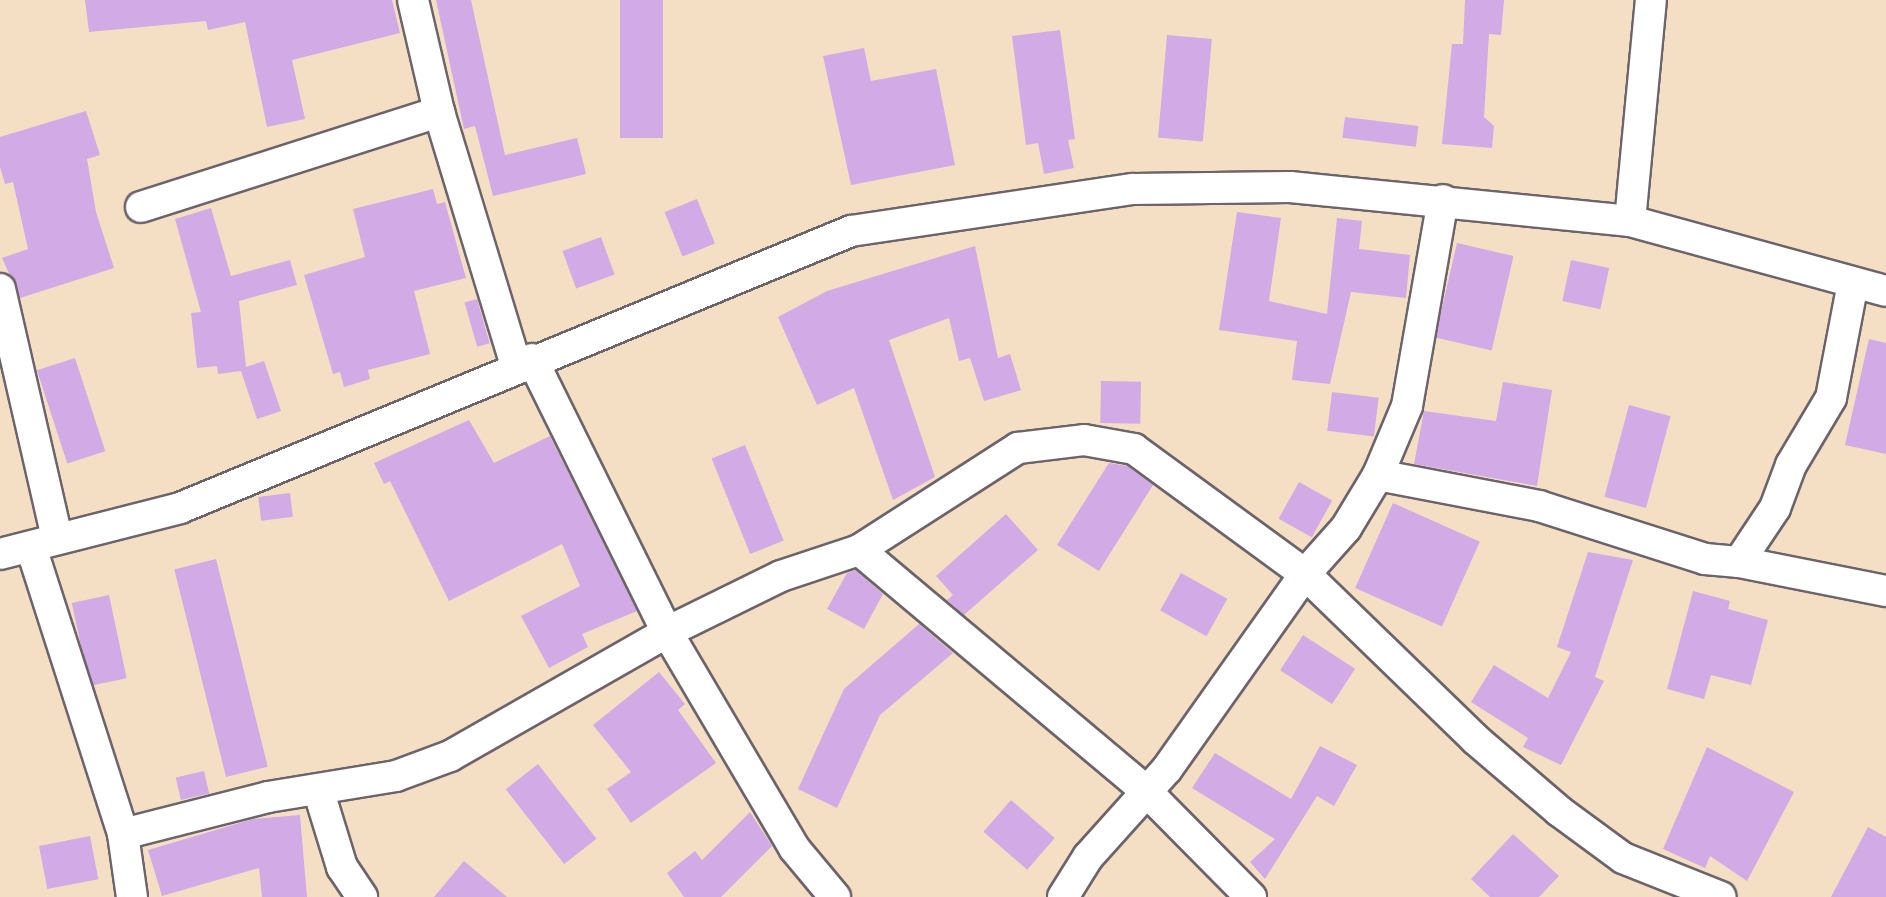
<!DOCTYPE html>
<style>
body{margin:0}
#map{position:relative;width:1886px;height:897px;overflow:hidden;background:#f4dfc5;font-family:Vollkorn,serif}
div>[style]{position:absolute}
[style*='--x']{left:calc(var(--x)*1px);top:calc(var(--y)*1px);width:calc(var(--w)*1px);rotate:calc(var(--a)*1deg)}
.building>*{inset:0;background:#d2aae5;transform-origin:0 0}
.roads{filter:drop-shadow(2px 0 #6c646b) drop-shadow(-2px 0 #6c646b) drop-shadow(0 2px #6c646b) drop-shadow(0 -2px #6c646b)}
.minor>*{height:30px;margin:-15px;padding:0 15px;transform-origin:15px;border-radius:15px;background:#fff}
span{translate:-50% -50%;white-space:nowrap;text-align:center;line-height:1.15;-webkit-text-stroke:8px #f7f3e8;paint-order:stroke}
</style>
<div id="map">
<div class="building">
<div style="clip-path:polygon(85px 0,392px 0,400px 33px,292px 60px,305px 119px,267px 127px,245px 22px,208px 30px,206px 21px,89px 32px)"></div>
<div style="clip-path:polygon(436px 0,471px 0,505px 155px,577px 138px,586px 174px,493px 196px,475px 126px,464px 129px)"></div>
<div style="left:620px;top:0;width:43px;height:138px"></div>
<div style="clip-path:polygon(1465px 0,1504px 0,1501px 35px,1489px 34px,1484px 117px,1494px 126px,1492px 148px,1442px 144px,1452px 44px,1463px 44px)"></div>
<div style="clip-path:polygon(1060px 30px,1075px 139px,1068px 140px,1074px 168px,1044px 174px,1038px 143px,1026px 145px,1012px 36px)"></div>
<div style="left:1167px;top:35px;width:45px;height:103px;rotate:5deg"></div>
<div style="clip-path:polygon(864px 48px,871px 81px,936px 69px,955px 165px,851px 185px,823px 56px)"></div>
<div style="clip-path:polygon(86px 111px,100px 155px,87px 159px,96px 212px,114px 268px,20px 298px,2px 258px,28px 249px,13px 182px,5px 184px,0 167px,0 137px)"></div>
<div style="left:1345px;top:117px;width:74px;height:21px;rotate:7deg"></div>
<div style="clip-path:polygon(433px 189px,437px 204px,445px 202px,466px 278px,414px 291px,430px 354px,368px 370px,370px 379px,344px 387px,340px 372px,333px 374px,304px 275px,365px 257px,353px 209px)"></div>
<div style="left:697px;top:199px;width:48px;height:35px;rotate:68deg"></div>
<div style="clip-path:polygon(211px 208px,231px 276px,290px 260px,297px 285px,239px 301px,246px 367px,264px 361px,281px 411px,257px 419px,241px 371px,218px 374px,217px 366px,197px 368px,191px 313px,201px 312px,175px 219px)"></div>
<div style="clip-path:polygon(1237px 212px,1281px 218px,1269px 301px,1327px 314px,1337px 218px,1362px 221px,1359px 249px,1410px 255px,1406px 298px,1351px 292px,1330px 384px,1292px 380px,1297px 341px,1219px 330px)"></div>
<div style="left:601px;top:237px;width:40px;height:41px;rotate:70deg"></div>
<div style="left:1457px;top:243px;width:58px;height:97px;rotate:13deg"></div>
<div style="clip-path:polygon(975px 246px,998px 358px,1010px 354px,1021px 390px,984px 401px,970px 358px,959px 361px,949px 318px,889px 340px,935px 477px,893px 500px,854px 388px,817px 405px,778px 317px,827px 291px)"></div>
<div style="left:1571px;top:260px;width:39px;height:42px;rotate:12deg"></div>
<div style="left:477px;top:299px;width:46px;height:13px;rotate:74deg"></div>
<div style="clip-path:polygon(1869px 339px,1886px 343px,1886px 454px,1845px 445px)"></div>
<div style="left:75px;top:358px;width:98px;height:40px;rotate:72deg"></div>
<div style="left:1101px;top:381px;width:40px;height:42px;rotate:1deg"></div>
<div style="clip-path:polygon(1503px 382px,1552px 390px,1537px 486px,1414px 464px,1424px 411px,1496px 421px)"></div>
<div style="left:1332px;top:392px;width:47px;height:39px;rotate:7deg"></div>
<div style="left:1629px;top:405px;width:43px;height:95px;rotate:15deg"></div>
<div style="clip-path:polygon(469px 420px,494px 463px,550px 436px,637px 611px,582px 634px,588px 647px,549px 668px,521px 616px,580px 586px,562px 544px,449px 601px,390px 481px,384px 484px,374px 463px)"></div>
<div style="left:745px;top:445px;width:103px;height:36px;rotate:68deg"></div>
<div style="clip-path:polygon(1109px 463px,1127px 466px,1153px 485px,1099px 571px,1057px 545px)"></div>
<div style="left:1299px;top:482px;width:38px;height:42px;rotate:29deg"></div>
<div style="left:290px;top:493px;width:24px;height:32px;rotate:83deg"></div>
<div style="left:1393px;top:503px;width:95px;height:93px;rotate:24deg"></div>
<div style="clip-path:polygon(1006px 514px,1038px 550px,964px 615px,947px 600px,953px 595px,936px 576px)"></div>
<div style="clip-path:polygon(1588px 552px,1633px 560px,1595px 677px,1604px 681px,1561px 765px,1523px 747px,1528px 738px,1471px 702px,1494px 665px,1548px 698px,1571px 652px,1557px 647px)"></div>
<div style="left:216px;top:559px;width:214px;height:43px;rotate:76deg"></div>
<div style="clip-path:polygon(855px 570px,883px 594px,864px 629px,827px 609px,847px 573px)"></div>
<div style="left:1181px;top:573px;width:53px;height:43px;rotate:29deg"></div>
<div style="clip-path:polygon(1693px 591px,1730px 601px,1728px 609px,1768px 620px,1751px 685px,1711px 675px,1704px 699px,1667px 689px)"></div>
<div style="left:109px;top:595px;width:85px;height:38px;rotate:78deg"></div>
<div style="clip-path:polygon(919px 624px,953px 653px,880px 715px,837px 808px,798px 789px,844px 689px)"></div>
<div style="left:1303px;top:635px;width:62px;height:42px;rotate:33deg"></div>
<div style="clip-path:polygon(659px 672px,685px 704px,678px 710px,716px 763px,631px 823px,607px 789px,631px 772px,593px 725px)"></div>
<div style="clip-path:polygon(1320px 746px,1357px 765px,1334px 806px,1317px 796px,1265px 879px,1250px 862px,1275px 839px,1192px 788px,1215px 753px,1291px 799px)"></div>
<div style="clip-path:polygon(1707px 747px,1794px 792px,1747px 881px,1710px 856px,1705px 868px,1663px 849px)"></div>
<div style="left:538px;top:764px;width:95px;height:41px;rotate:52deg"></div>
<div style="left:204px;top:771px;width:23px;height:29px;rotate:77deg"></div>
<div style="left:1011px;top:800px;width:58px;height:42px;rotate:41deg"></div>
<div style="clip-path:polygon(750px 812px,772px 846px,721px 897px,684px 897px,667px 873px,695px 851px,702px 860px)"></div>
<div style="clip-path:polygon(300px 815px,307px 897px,262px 897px,259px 868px,162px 896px,148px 850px,253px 819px)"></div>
<div style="clip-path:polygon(1868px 827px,1886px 837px,1886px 897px,1831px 897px)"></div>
<div style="clip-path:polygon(1513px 834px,1559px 876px,1539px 897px,1490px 897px,1471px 879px)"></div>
<div style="left:90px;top:836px;width:44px;height:52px;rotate:79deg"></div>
<div style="clip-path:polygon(464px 861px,507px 897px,434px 897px)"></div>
</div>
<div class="roads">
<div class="minor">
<div style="--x:413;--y:0;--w:115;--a:76.9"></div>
<div style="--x:439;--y:112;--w:264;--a:73.1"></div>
<div style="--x:141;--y:207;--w:313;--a:-17.7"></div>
<div style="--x:1630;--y:221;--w:222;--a:-84.6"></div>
<div style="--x:0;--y:289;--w:255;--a:77.1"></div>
<div style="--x:532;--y:359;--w:305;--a:63.7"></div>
<div style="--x:667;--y:632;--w:251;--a:59.5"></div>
<div style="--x:794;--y:848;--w:64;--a:50.1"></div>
<div style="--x:1378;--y:475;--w:164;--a:10.9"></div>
<div style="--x:1539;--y:506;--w:174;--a:17.7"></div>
<div style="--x:1705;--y:559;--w:34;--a:5"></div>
<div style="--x:1739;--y:562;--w:65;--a:-56.3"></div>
<div style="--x:1775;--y:508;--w:46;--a:-69.6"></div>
<div style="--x:1791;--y:465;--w:78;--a:-59.2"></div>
<div style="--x:1831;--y:398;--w:117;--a:-79.2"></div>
<div style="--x:31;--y:547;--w:301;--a:72.2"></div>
<div style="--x:123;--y:834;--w:150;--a:-14.3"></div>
<div style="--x:268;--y:797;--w:130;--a:-9.3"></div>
<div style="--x:396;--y:776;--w:58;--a:-20.3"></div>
<div style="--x:450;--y:756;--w:250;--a:-29.7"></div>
<div style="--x:667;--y:632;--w:127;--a:-26.2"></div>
<div style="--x:781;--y:576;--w:82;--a:-18.4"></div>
<div style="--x:859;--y:550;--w:189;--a:-32.7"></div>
<div style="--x:1018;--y:448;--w:66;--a:-6.9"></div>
<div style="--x:1084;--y:440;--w:51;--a:10.2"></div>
<div style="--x:1134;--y:449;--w:212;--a:36.2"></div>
<div style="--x:1305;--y:574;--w:237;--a:44.1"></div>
<div style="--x:1475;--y:739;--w:111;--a:40.6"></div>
<div style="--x:1559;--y:811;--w:79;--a:36.3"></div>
<div style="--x:1623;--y:858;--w:105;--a:21.7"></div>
<div style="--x:859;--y:550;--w:376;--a:40"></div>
<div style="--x:1147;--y:792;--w:148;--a:45.3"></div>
<div style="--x:0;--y:554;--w:186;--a:-14.3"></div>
<div style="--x:180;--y:508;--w:726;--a:-22.43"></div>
<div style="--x:851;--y:231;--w:285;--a:-8.5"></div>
<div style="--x:1133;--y:189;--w:157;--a:-0.7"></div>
<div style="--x:1290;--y:187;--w:342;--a:5.7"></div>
<div style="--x:1630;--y:221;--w:265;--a:15.3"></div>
<div style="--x:1739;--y:562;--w:150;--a:11.2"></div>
<div style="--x:318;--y:789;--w:82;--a:72.9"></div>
<div style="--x:342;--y:867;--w:36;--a:56"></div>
<div style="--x:123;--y:834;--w:64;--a:81.9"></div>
<div style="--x:1063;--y:897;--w:47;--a:-58"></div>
<div style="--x:1088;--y:857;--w:118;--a:-48.1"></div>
<div style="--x:1167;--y:769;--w:239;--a:-54.7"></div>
<div style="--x:1305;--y:574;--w:62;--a:-48.3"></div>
<div style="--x:1346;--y:528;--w:62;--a:-58.9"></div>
<div style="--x:1378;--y:475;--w:75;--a:-67.2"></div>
<div style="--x:1407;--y:406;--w:209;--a:-80.1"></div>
</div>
</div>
</div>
